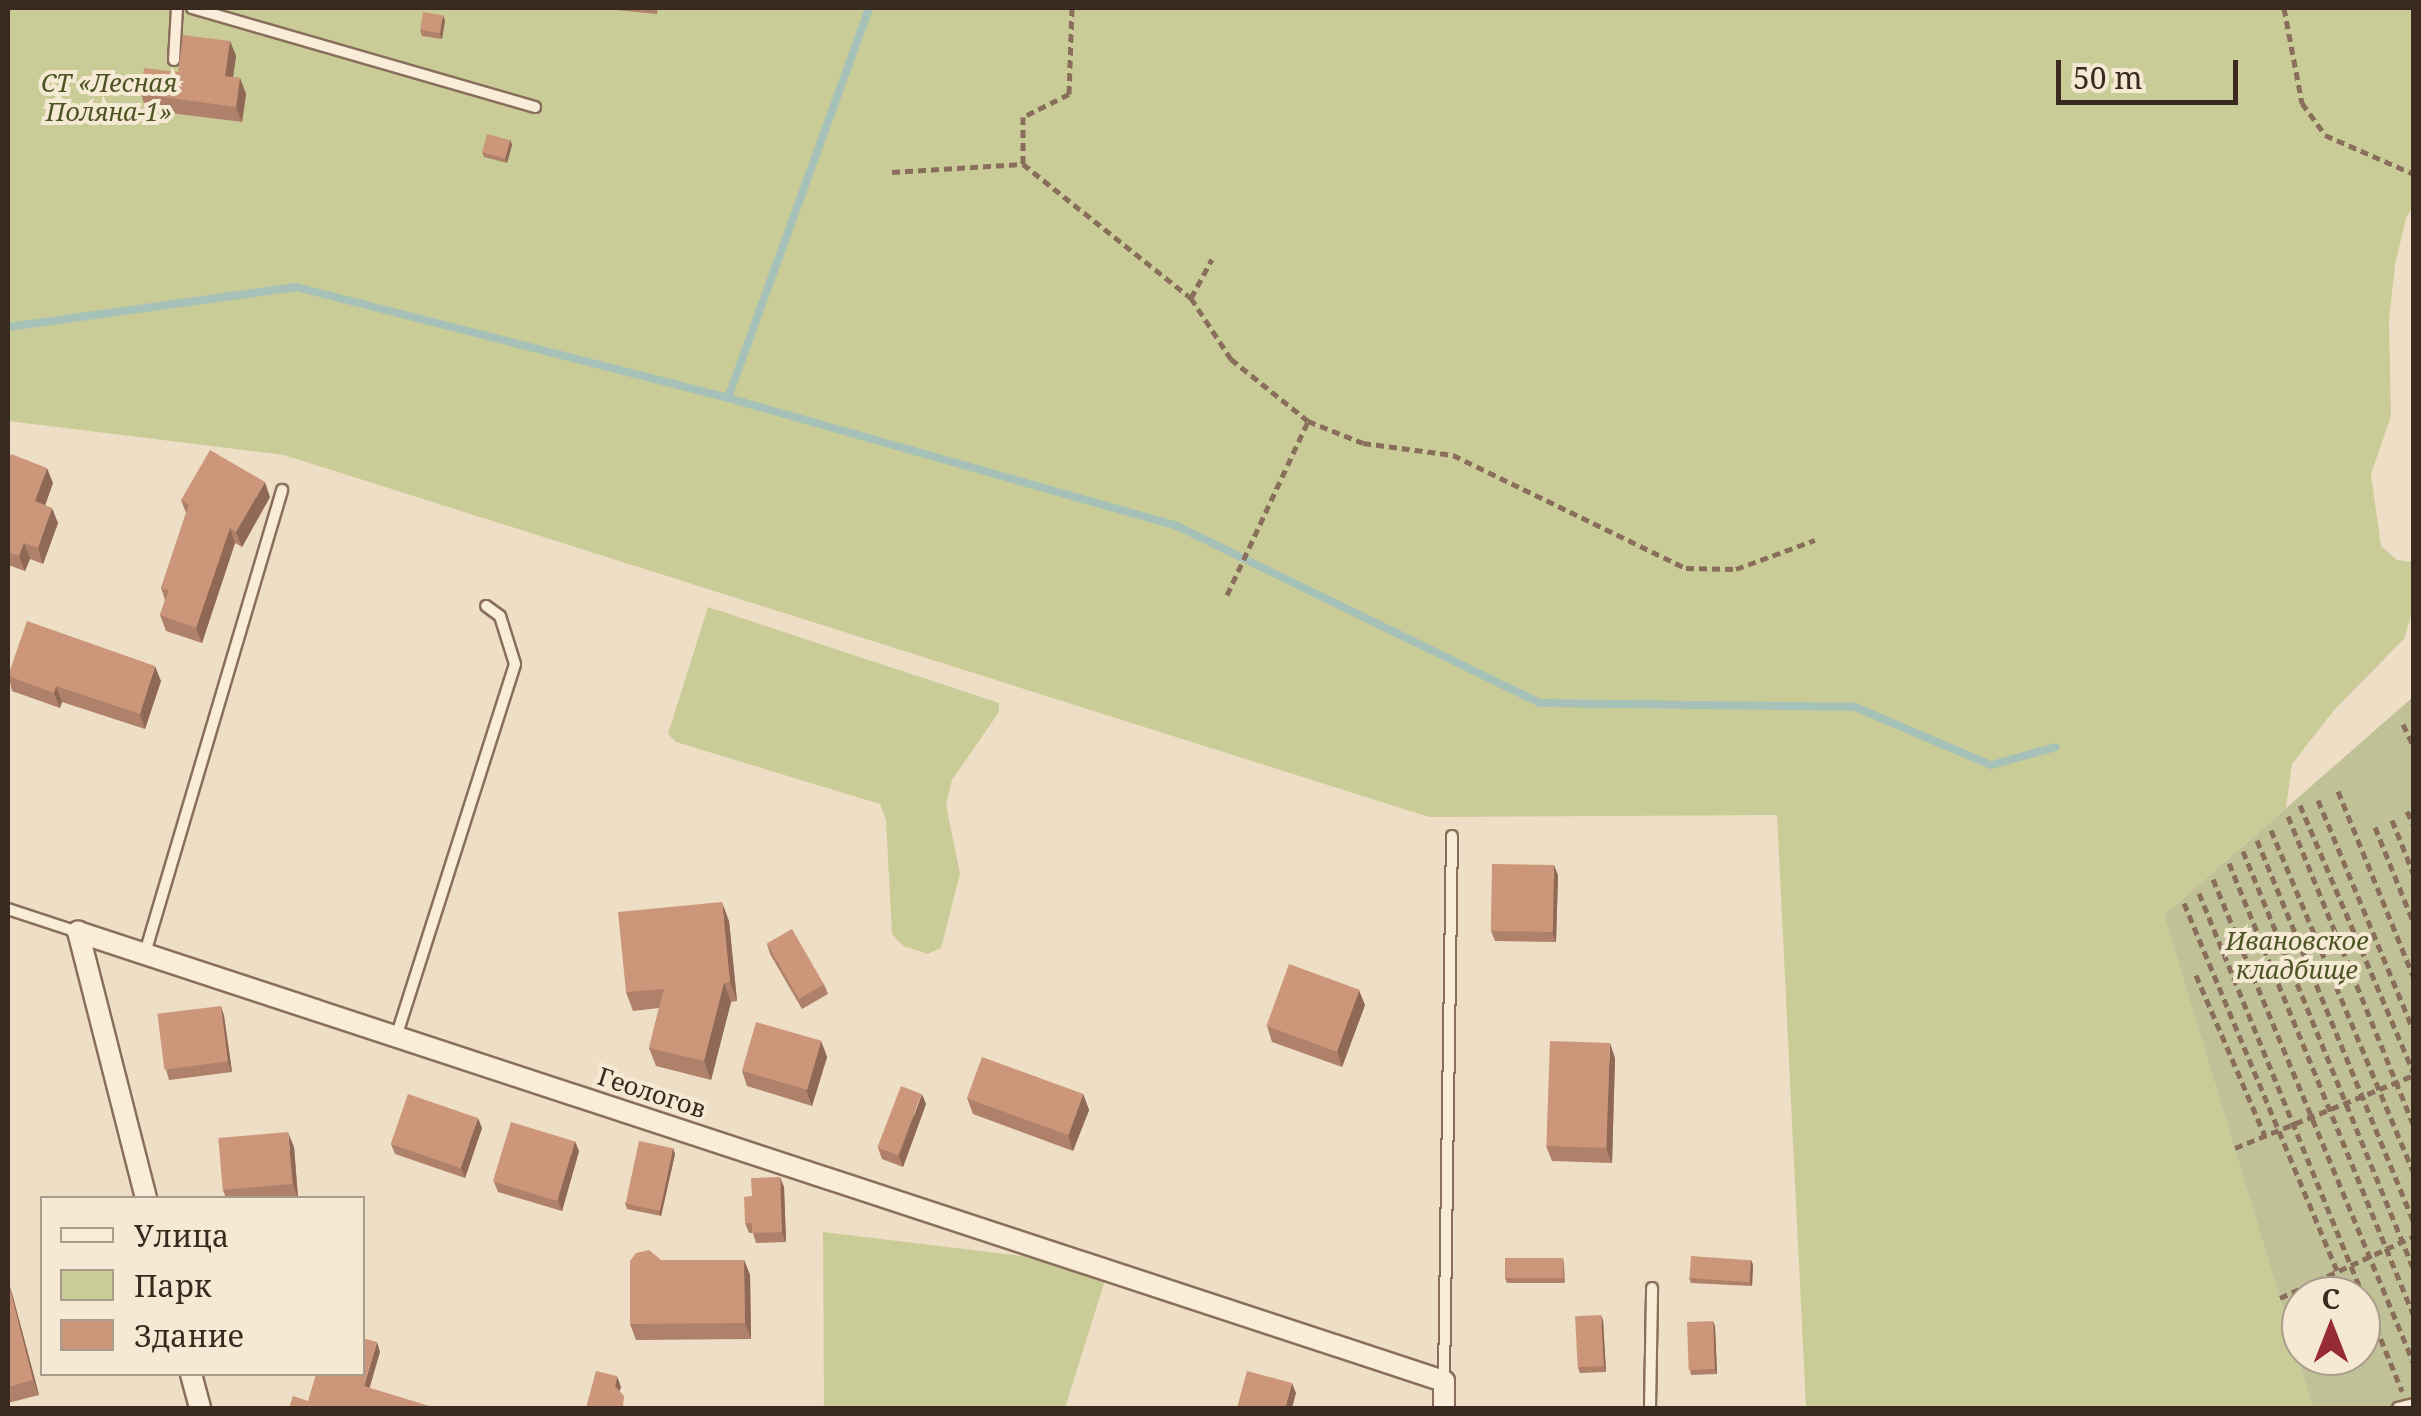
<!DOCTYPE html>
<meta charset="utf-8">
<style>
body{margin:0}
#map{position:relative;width:2421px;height:1416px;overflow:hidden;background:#eedec5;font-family:"Noto Serif",serif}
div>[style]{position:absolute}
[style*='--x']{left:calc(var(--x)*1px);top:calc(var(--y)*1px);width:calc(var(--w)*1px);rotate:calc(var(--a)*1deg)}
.green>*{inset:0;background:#cacc98}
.cemetery>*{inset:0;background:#c0c197}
.stream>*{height:8px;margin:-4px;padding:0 4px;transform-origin:4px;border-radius:4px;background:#a6c1b7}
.path>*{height:5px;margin-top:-2.5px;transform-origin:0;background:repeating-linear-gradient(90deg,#896f5b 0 8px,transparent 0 13px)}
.roads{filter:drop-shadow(2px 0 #896f5b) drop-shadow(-2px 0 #896f5b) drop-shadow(0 2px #896f5b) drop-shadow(0 -2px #896f5b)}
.lane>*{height:10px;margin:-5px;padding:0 5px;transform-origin:5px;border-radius:5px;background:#f9ecd8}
.street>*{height:20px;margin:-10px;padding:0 10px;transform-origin:10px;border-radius:10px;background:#f9ecd8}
.wall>*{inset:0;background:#af816a}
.shaded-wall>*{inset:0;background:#8f6956}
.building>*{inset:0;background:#cc967b;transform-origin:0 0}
span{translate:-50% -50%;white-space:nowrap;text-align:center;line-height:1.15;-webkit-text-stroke:8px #f5e9d4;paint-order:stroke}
.park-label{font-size:25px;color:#4d5525;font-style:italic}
.street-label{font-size:25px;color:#39291f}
.frame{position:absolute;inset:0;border:10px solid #39291f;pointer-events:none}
.legend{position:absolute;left:40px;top:1196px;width:325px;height:180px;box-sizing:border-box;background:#f5e9d4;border:2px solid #aa9c8c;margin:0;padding:12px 18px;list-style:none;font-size:30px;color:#39291f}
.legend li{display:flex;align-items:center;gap:20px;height:50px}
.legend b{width:50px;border:2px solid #aa9c8c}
.north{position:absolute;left:2281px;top:1276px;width:100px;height:100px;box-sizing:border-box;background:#f5e9d4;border:2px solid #aa9c8c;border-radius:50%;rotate:0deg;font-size:28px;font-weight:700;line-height:40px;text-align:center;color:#39291f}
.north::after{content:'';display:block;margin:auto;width:35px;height:45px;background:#972b35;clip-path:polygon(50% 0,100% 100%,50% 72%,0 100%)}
.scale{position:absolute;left:2056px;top:60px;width:182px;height:45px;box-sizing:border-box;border:5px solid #39291f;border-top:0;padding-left:12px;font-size:30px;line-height:35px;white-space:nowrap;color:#39291f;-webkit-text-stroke:8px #f5e9d4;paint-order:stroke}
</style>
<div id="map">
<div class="green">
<div style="clip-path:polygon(8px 8px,2413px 8px,2413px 207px,2406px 218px,2395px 265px,2389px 321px,2391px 416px,2371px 474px,2381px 546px,2397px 560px,2413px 562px,2413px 609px,2404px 639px,2335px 709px,2292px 764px,2286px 808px,2164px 915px,2313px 1408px,1806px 1408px,1777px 815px,1429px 817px,284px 455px,8px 421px)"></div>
<div style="clip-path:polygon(708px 607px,999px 703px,999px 712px,952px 780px,946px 805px,960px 874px,941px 948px,928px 954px,903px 946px,892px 934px,886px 820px,880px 804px,676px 742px,668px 734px)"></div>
<div style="clip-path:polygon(823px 1232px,1022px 1256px,1106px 1277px,1065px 1408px,824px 1408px)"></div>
</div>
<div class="cemetery">
<div style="clip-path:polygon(evenodd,2413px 697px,2413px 1408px,2313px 1408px,2164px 915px,2413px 697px,2301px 1296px,2361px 1296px,2361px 1356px,2301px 1356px,2301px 1296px)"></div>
</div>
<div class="stream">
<div style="--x:8;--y:327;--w:291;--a:-7.9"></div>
<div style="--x:296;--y:287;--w:446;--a:14.4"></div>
<div style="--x:728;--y:398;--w:467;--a:15.9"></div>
<div style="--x:1177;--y:526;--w:404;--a:26"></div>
<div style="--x:1540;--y:703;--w:315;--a:0.7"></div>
<div style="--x:1855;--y:707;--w:148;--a:23.1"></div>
<div style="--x:1991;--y:765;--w:67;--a:-15.5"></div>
<div style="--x:728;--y:398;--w:415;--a:-70.1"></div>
</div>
<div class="path">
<div style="--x:1072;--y:8;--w:86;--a:92"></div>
<div style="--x:1069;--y:94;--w:51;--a:153.4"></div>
<div style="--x:1023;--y:117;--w:47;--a:90"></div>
<div style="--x:1023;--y:164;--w:215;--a:38.6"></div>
<div style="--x:1191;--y:298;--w:73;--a:56.7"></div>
<div style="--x:1231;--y:359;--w:99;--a:38.8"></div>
<div style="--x:1308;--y:421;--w:59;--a:21.8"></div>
<div style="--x:1363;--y:443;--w:91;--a:7.6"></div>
<div style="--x:1453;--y:455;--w:259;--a:25.9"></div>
<div style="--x:1686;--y:568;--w:50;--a:1.1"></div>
<div style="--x:1736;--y:569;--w:84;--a:-20.2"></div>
<div style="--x:2284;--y:8;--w:97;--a:79.3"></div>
<div style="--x:2302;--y:103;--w:39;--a:54"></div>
<div style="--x:2325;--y:135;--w:97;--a:23.7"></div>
<div style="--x:892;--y:172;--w:131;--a:-3.5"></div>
<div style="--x:1191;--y:298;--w:44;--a:-61.7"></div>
<div style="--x:1227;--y:595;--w:192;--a:-65"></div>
<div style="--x:2412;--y:698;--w:3;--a:45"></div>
<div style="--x:2403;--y:724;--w:26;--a:65"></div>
<div style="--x:2338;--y:791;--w:202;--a:67.9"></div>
<div style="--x:2318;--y:800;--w:251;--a:67.5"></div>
<div style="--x:2300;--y:805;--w:291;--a:67"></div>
<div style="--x:2407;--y:811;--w:17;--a:65"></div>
<div style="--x:2288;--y:816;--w:335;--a:67.9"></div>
<div style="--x:2392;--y:820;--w:59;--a:68.2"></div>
<div style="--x:2375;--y:827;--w:105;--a:68.1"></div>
<div style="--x:2271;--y:830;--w:372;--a:67.4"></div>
<div style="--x:2257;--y:840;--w:414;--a:67.7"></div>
<div style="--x:2243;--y:851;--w:453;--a:67.8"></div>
<div style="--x:2229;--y:863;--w:490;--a:67.8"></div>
<div style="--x:2213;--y:879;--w:525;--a:67.49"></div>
<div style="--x:2199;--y:893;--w:538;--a:67.82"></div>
<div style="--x:2184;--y:903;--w:398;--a:67.4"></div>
<div style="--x:2196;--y:975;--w:175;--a:66.8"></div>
<div style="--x:2235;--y:1148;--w:193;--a:-22.2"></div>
<div style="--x:2280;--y:1298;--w:148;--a:-24.8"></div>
</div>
<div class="roads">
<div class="lane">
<div style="--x:192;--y:8;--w:357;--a:16.1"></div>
<div style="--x:174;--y:60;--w:52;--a:-86.7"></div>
<div style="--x:8;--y:909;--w:74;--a:18.2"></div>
<div style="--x:145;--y:953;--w:483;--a:-73.5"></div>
<div style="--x:397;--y:1034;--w:388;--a:-72.3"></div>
<div style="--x:515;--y:664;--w:50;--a:-107.4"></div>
<div style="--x:500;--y:616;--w:17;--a:-144"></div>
<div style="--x:1444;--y:1380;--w:544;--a:-89.16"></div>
<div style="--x:1650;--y:1408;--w:120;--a:-89"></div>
<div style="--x:2398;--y:1408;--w:16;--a:-14"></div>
</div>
<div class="street">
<div style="--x:146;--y:1198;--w:275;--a:-104.3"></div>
<div style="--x:78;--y:932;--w:1438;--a:18.2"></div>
<div style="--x:1444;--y:1381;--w:27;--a:90"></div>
<div style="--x:191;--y:1374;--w:35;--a:75"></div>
</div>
</div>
<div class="wall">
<div style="clip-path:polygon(615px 8px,658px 8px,657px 14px,616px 10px)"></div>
<div style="clip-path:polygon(445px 20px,442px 39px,422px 36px,420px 30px)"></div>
<div style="clip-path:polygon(230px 41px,236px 56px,233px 77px,240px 78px,246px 94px,242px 122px,146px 110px,141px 94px)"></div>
<div style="clip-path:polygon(510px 140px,512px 145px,507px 163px,484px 157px,482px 152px)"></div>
<div style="clip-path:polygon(8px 464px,53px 483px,45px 505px,58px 523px,43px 564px,30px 559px,25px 571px,8px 565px)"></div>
<div style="clip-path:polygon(270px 497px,242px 547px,235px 543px,202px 643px,166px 631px,160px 615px,165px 600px,161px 588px,186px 513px,181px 500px)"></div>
<div style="clip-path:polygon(8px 674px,161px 681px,145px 729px,62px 702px,60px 708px,12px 691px)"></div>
<div style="clip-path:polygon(1558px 875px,1556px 942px,1495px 941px,1491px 931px)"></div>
<div style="clip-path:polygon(729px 921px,737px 1001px,731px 1002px,711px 1080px,656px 1066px,649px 1048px,659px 1008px,633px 1011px,626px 992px)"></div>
<div style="clip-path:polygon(767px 944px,824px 984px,828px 994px,802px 1009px,770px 954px)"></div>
<div style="clip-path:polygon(1365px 1005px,1342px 1067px,1272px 1042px,1267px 1026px)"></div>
<div style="clip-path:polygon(221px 1006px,224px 1016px,232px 1072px,169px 1080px,166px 1070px)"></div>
<div style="clip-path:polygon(821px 1041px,827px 1057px,812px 1106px,747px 1086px,742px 1071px)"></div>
<div style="clip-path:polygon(1615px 1058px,1612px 1163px,1552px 1161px,1546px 1146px)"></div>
<div style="clip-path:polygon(1083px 1094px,1089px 1110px,1073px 1151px,973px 1114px,967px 1098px)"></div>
<div style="clip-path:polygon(926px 1104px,903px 1167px,882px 1159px,878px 1148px)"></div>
<div style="clip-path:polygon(482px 1128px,465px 1178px,395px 1154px,391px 1144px)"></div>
<div style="clip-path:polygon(294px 1147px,298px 1198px,226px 1198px,223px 1190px)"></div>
<div style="clip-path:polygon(673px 1148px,675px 1154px,661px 1216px,627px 1209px,625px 1203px)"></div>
<div style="clip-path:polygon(579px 1151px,562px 1211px,498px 1192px,494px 1182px)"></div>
<div style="clip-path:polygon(784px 1187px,786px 1242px,756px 1243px,753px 1233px,749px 1233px,745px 1223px,752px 1196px)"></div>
<div style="clip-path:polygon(1563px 1258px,1564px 1263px,1565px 1283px,1507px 1283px,1505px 1278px)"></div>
<div style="clip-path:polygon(661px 1260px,744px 1260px,750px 1275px,751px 1339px,636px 1340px,630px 1324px)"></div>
<div style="clip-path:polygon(1751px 1260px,1753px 1265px,1752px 1286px,1691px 1283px,1689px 1278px)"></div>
<div style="clip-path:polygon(8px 1281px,13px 1297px,39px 1395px,8px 1403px)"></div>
<div style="clip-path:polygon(1603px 1320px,1606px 1372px,1580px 1373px,1578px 1368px)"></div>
<div style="clip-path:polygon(1715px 1326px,1717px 1374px,1691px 1375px,1690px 1370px)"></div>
</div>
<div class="shaded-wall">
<div style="clip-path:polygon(443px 15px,445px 20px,442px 39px,440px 34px)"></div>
<div style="clip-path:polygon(230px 41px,236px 56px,231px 92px,225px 76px)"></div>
<div style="clip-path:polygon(240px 78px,246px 94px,242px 122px,236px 107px)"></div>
<div style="clip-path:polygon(510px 140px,512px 145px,507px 163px,505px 158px)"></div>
<div style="clip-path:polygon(47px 468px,53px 483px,41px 517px,35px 501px)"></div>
<div style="clip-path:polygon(265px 482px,270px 497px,242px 547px,236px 532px)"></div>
<div style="clip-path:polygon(52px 508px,58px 523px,43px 564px,38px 548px)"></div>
<div style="clip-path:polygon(230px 528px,235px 543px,202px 643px,196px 628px)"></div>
<div style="clip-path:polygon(24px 543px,30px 559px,25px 571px,19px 556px)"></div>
<div style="clip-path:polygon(155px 666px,161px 681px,145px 729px,140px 714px)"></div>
<div style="clip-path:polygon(56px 686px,62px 702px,60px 708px,54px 693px)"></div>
<div style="clip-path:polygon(1554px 865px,1558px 875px,1556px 942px,1552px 932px)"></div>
<div style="clip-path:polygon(722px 902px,729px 921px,737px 1001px,730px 982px)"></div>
<div style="clip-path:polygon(724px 983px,731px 1002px,711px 1080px,704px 1061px)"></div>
<div style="clip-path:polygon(1359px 990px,1365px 1005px,1342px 1067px,1337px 1051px)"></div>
<div style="clip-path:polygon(221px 1006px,224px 1016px,232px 1072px,228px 1062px)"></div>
<div style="clip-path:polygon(821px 1041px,827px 1057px,812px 1106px,806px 1090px)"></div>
<div style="clip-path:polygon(1610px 1043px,1615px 1058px,1612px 1163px,1606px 1148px)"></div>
<div style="clip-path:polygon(922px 1094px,926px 1104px,903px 1167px,899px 1156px)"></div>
<div style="clip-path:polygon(1083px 1094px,1089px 1110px,1073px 1151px,1068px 1135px)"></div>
<div style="clip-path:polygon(478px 1118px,482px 1128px,465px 1178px,461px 1168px)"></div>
<div style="clip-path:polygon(288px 1132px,294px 1147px,298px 1198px,293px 1184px)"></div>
<div style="clip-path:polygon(575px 1141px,579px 1151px,562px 1211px,558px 1200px)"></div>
<div style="clip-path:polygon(673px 1148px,675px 1154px,661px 1216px,659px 1211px)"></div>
<div style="clip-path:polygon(780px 1177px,784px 1187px,786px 1242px,782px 1232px)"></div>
<div style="clip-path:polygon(744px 1260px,750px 1275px,751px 1339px,745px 1323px)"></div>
<div style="clip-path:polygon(1751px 1260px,1753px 1265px,1752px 1286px,1750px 1281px)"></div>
<div style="clip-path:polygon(8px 1281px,13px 1297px,39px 1395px,33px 1380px)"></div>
<div style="clip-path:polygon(1601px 1315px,1603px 1320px,1606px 1372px,1604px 1366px)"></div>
<div style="clip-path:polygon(1713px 1321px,1715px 1326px,1717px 1374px,1715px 1369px)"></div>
<div style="clip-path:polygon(377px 1342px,380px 1352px,367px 1397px,364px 1386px)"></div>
<div style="clip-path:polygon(617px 1376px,621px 1387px,618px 1397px,615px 1386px)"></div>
<div style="clip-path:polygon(1292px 1383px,1296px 1393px,1292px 1408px,1285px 1408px)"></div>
</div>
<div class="building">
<div style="left:423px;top:12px;width:20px;height:18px;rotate:9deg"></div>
<div style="clip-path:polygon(183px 35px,230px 41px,225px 76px,240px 78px,236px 107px,141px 94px,144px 68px,178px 72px)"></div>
<div style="left:487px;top:134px;width:24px;height:19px;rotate:15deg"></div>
<div style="clip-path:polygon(210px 450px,265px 482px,236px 532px,230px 528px,196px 628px,160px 615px,169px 590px,161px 588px,189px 505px,181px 500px)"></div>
<div style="clip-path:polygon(11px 454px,47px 468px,35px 501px,52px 508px,38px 548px,24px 543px,19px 556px,8px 552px,8px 464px)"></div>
<div style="clip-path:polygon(27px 621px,155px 666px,140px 714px,56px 686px,54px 693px,8px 676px)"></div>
<div style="left:1492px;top:864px;width:62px;height:67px;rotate:1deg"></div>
<div style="clip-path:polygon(722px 902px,730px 982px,724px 983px,704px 1061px,649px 1048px,664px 989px,626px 992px,618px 912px)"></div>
<div style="left:792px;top:929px;width:64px;height:29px;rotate:60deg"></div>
<div style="left:1289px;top:964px;width:75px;height:66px;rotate:20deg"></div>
<div style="left:221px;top:1006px;width:56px;height:64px;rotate:83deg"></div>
<div style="left:756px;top:1022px;width:68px;height:51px;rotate:16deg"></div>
<div style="left:1550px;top:1041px;width:60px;height:105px;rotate:2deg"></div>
<div style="left:982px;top:1057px;width:108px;height:44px;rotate:20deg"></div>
<div style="left:901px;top:1086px;width:22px;height:66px;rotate:21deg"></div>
<div style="left:408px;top:1094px;width:74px;height:53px;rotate:19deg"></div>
<div style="left:511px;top:1122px;width:67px;height:62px;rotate:17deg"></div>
<div style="left:288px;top:1132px;width:52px;height:70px;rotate:85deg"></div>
<div style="left:639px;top:1141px;width:35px;height:64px;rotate:12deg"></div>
<div style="clip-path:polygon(780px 1177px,782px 1232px,752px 1233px,752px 1223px,745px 1223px,744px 1197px,752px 1196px,751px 1178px)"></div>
<div style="clip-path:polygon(649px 1250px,661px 1260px,744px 1260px,745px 1323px,630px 1324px,630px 1261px,636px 1253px)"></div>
<div style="left:1691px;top:1256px;width:60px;height:22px;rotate:4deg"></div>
<div style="left:1505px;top:1258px;width:58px;height:20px"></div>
<div style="clip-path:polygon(8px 1281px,33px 1380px,8px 1387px)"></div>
<div style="left:1601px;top:1315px;width:51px;height:26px;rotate:87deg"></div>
<div style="left:1713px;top:1321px;width:48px;height:26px;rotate:88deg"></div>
<div style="clip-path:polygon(362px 1338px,377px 1342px,364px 1386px,436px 1408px,289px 1408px,293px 1396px,308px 1401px,316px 1374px,362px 1374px)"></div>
<div style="clip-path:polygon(596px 1371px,617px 1376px,615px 1386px,624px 1396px,623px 1407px,586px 1408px)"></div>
<div style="clip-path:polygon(1247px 1371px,1292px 1383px,1285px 1408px,1237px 1408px)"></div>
</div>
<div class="park-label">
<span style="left:109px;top:97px">СТ «Лесная<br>Поляна-1»</span>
<span style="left:2297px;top:955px">Ивановское<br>кладбище</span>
</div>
<div class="street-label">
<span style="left:652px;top:1092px;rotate:18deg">Геологов</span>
</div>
<div class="frame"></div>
<ul class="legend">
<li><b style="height:12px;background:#f9ecd8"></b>Улица</li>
<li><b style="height:28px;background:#cacc98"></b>Парк</li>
<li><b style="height:28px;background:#cc967b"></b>Здание</li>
</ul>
<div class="north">С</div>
<div class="scale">50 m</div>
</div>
